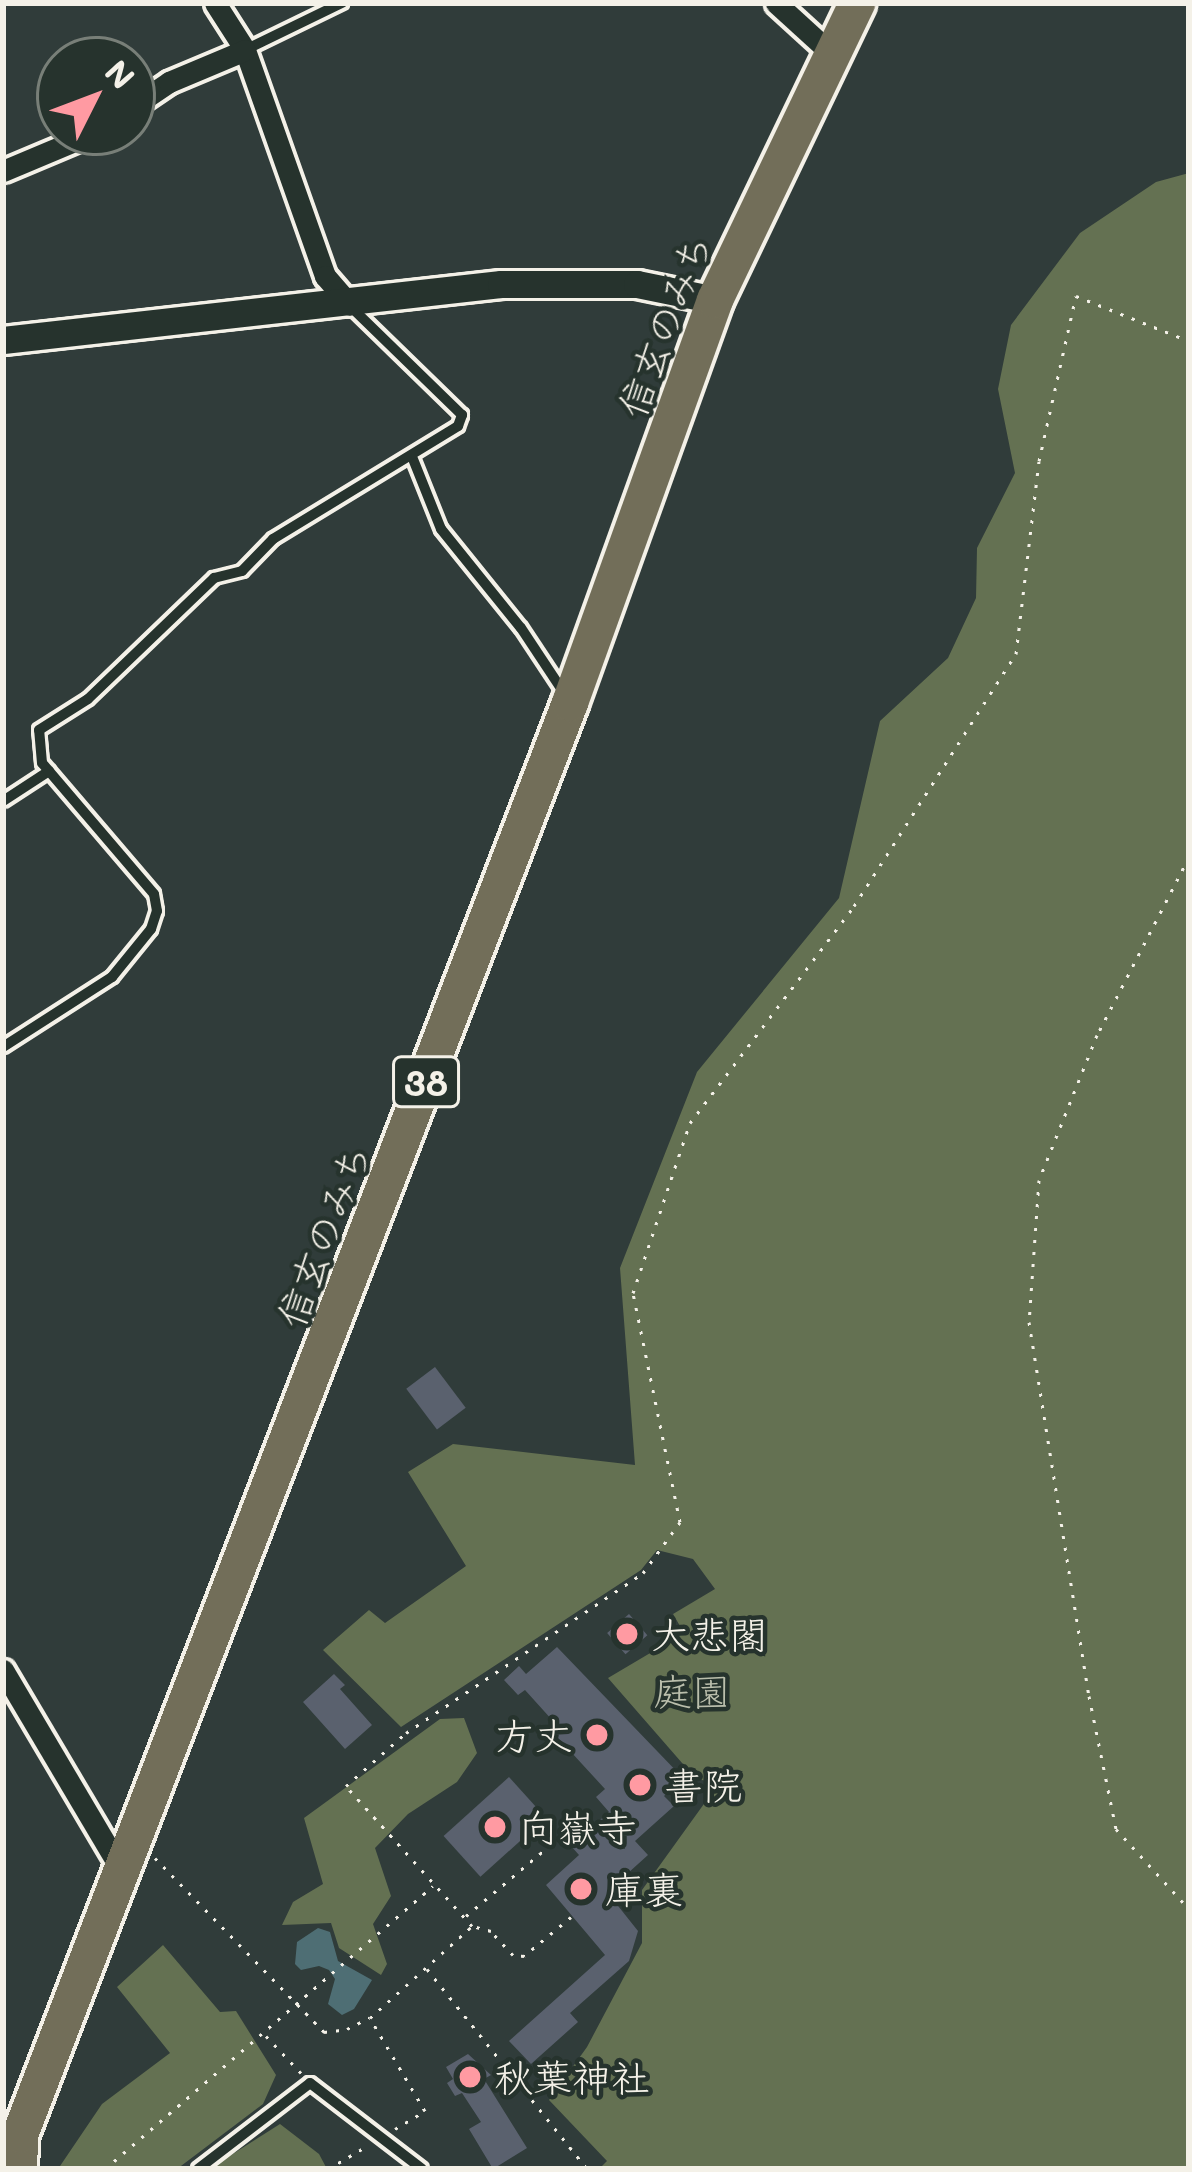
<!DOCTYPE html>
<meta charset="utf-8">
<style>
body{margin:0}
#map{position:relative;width:1192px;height:2172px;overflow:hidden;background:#303c3a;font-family:Mali,"Klee One",sans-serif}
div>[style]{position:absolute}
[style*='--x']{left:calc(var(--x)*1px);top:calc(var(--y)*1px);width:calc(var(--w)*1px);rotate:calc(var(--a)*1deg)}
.green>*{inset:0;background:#647152}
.water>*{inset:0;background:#4e6e74}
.building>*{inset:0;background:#5a616e;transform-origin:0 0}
.path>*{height:3px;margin-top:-1.5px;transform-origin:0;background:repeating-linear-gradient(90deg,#f4f1e8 0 3px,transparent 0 12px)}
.roads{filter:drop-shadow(3px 0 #f4f1e8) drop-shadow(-3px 0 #f4f1e8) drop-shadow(0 3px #f4f1e8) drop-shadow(0 -3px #f4f1e8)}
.service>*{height:10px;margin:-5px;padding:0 5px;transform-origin:5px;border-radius:5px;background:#26332d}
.minor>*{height:21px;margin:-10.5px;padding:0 10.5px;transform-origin:10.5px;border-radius:10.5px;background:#26332d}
.tertiary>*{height:27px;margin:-13.5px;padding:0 13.5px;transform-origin:13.5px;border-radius:13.5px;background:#26332d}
.primary>*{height:36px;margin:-18px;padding:0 18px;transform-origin:18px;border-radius:18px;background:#726e59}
.dots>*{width:33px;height:33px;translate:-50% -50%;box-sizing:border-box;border:6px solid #26332d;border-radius:50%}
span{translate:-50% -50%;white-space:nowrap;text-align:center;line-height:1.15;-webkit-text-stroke:9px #26332d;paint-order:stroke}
.shield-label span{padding:3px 9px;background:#26332d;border:3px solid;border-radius:9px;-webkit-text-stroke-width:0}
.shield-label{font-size:36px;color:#f4f1e8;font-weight:700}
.street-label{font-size:39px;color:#f4f1e8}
.poi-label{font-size:39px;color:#f4f1e8}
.left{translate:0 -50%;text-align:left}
.right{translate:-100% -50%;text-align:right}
.park-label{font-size:39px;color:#babeac}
.frame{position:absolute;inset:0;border:6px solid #f4f1e8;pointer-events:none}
.north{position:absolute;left:36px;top:36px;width:120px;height:120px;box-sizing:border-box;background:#26332d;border:3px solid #787f78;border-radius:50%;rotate:48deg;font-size:33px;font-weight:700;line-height:48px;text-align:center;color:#f4f1e8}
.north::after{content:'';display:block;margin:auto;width:42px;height:54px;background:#ff9aa2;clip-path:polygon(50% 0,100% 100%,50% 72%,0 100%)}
</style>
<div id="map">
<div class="green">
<div style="clip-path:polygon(1189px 173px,1189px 2169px,599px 2169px,607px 2161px,549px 2100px,587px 2047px,642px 1943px,642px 1890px,719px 1783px,696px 1779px,608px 1678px,684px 1633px,673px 1614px,715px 1589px,693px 1559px,657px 1550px,641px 1570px,401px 1727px,323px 1650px,369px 1610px,385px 1623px,466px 1566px,408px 1472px,453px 1444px,635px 1465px,620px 1268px,697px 1072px,839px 898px,880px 721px,948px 658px,976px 598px,977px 548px,1015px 473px,998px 389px,1011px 325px,1080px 233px,1156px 182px)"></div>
<div style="clip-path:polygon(464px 1718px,477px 1753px,457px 1782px,408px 1814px,375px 1848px,391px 1896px,373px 1924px,387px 1964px,381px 1975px,339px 1948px,331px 1923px,282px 1925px,293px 1902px,323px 1884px,304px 1818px,440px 1719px)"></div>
<div style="clip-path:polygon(163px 1945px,220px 2012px,236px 2011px,276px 2075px,263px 2104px,177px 2169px,58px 2169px,102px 2104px,170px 2053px,117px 1987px)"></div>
<div style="clip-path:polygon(280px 2124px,319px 2154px,327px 2169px,209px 2169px)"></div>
</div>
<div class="water">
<div style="clip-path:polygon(318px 1928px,330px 1932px,338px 1961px,372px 1980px,354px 2009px,342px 2015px,328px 2004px,335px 1979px,329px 1970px,319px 1966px,301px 1970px,295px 1964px,297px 1942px)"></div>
</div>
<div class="building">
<div style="left:435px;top:1367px;width:51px;height:36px;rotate:53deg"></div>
<div style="left:629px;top:1614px;width:28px;height:29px;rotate:49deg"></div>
<div style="clip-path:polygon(557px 1647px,683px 1778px,664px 1796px,674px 1806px,635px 1841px,648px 1855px,607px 1892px,638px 1931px,629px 1961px,570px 2013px,578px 2022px,531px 2064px,509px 2041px,605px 1955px,546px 1885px,579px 1855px,571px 1846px,609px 1812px,596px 1797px,605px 1789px,548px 1727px,553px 1721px,525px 1690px,518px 1695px,504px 1680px,519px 1666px,526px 1674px)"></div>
<div style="clip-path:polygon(334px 1674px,345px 1685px,340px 1689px,372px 1725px,345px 1749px,303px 1702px)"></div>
<div style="left:509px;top:1777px;width:55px;height:88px;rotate:48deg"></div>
<div style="clip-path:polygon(468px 2054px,491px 2075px,484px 2079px,527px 2148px,493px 2169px,469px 2129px,481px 2122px,462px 2093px,455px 2096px,447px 2083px,453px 2079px,446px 2067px)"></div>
</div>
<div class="path">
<div style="--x:1189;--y:857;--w:200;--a:117.3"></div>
<div style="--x:1097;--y:1035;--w:156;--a:111.8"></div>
<div style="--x:1039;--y:1180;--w:142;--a:94"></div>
<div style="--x:1029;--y:1322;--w:379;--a:80.9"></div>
<div style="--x:1089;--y:1696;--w:136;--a:78.5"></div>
<div style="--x:1116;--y:1829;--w:108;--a:47.6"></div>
<div style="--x:155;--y:1858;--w:243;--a:45.8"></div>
<div style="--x:324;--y:2032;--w:23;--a:-7"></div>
<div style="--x:347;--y:2029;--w:25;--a:-27"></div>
<div style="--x:466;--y:1916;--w:124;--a:-40.1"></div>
<div style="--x:571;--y:1917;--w:61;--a:140.3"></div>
<div style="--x:524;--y:1956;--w:11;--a:-175"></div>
<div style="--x:513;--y:1955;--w:33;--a:-133"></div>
<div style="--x:491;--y:1931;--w:20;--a:-165"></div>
<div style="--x:472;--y:1926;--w:188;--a:-132"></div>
<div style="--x:346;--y:1786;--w:80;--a:-41.5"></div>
<div style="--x:406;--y:1733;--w:286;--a:-34"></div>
<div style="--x:643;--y:1573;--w:63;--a:-54"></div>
<div style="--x:680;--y:1522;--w:234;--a:-101.6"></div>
<div style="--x:633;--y:1293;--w:179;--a:-71.5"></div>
<div style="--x:690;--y:1123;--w:272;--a:-52.9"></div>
<div style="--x:854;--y:906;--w:300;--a:-57.3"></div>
<div style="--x:1016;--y:654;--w:194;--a:-83.2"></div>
<div style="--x:1039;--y:461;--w:169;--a:-77.4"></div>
<div style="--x:1076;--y:296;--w:122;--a:21.7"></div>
<div style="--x:427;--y:1969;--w:256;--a:51.3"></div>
<div style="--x:266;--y:2036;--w:51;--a:46.6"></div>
<div style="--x:395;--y:2129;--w:35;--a:-31"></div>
<div style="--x:425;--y:2111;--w:108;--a:-120.6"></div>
<div style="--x:370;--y:2018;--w:136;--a:-42"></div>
<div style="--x:105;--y:2169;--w:433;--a:-40.8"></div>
<div style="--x:328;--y:2169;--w:45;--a:-30.5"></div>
</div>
<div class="roads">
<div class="service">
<div style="--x:245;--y:50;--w:108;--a:-25.9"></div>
<div style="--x:413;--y:459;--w:75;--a:68.2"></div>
<div style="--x:441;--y:529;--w:127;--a:51.1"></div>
<div style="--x:521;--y:628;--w:82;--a:56.5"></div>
<div style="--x:3;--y:801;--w:55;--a:-33.1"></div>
<div style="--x:3;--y:1047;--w:130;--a:-32.7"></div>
<div style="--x:112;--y:977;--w:62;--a:-50.9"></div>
<div style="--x:151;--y:929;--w:19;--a:-72"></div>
<div style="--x:157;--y:911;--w:17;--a:-100"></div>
<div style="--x:154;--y:894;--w:172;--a:-130.5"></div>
<div style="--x:42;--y:763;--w:33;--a:-95"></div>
<div style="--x:39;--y:730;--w:58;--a:-32.3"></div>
<div style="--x:88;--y:699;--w:175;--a:-43.8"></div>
<div style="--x:214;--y:578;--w:29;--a:-14"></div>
<div style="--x:242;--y:571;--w:45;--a:-45.9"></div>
<div style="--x:273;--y:539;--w:217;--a:-31.4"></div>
<div style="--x:458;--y:426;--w:12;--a:-70"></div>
<div style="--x:462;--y:415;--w:156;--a:-135.8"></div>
<div style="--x:198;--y:2169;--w:141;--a:-37.5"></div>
<div style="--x:310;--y:2083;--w:141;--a:37.5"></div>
</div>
<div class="minor">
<div style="--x:215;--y:3;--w:56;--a:57.4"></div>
<div style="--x:245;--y:50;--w:240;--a:70.5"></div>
<div style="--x:325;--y:276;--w:38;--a:49"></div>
<div style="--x:776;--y:3;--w:77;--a:42.4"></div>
<div style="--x:132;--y:107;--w:45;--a:-34"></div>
<div style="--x:169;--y:82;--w:82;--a:-22.8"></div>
<div style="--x:3;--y:171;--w:101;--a:-22.8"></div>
<div style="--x:3;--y:1670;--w:238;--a:59.4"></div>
</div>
<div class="tertiary">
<div style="--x:3;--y:340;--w:501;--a:-6.42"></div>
<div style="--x:501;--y:284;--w:136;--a:0"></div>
<div style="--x:637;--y:284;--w:80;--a:11.6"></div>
</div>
<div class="primary">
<div style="--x:19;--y:2169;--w:34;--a:-88"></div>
<div style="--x:20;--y:2135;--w:1534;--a:-68.99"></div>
<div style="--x:570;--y:703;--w:428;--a:-70.2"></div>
<div style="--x:715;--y:300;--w:329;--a:-64.4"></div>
</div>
</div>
<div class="dots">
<div style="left:627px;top:1634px;background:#ff9aa2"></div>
<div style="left:597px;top:1735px;background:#ff9aa2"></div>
<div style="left:640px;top:1785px;background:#ff9aa2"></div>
<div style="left:495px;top:1827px;background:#ff9aa2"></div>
<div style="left:581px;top:1889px;background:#ff9aa2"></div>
<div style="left:470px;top:2077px;background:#ff9aa2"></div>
</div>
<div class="shield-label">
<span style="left:426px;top:1082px">38</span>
</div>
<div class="street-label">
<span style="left:664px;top:325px;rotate:-69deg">信玄のみち</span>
<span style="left:323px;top:1235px;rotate:-69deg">信玄のみち</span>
</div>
<div class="poi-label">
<span class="left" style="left:651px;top:1634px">大悲閣</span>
<span class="right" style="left:573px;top:1735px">方丈</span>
<span class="left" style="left:664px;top:1785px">書院</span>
<span class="left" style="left:519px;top:1827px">向嶽寺</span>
<span class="left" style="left:605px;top:1889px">庫裏</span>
<span class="left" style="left:494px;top:2077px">秋葉神社</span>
</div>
<div class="park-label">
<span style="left:692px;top:1691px">庭園</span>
</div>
<div class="frame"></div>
<div class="north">N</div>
</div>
